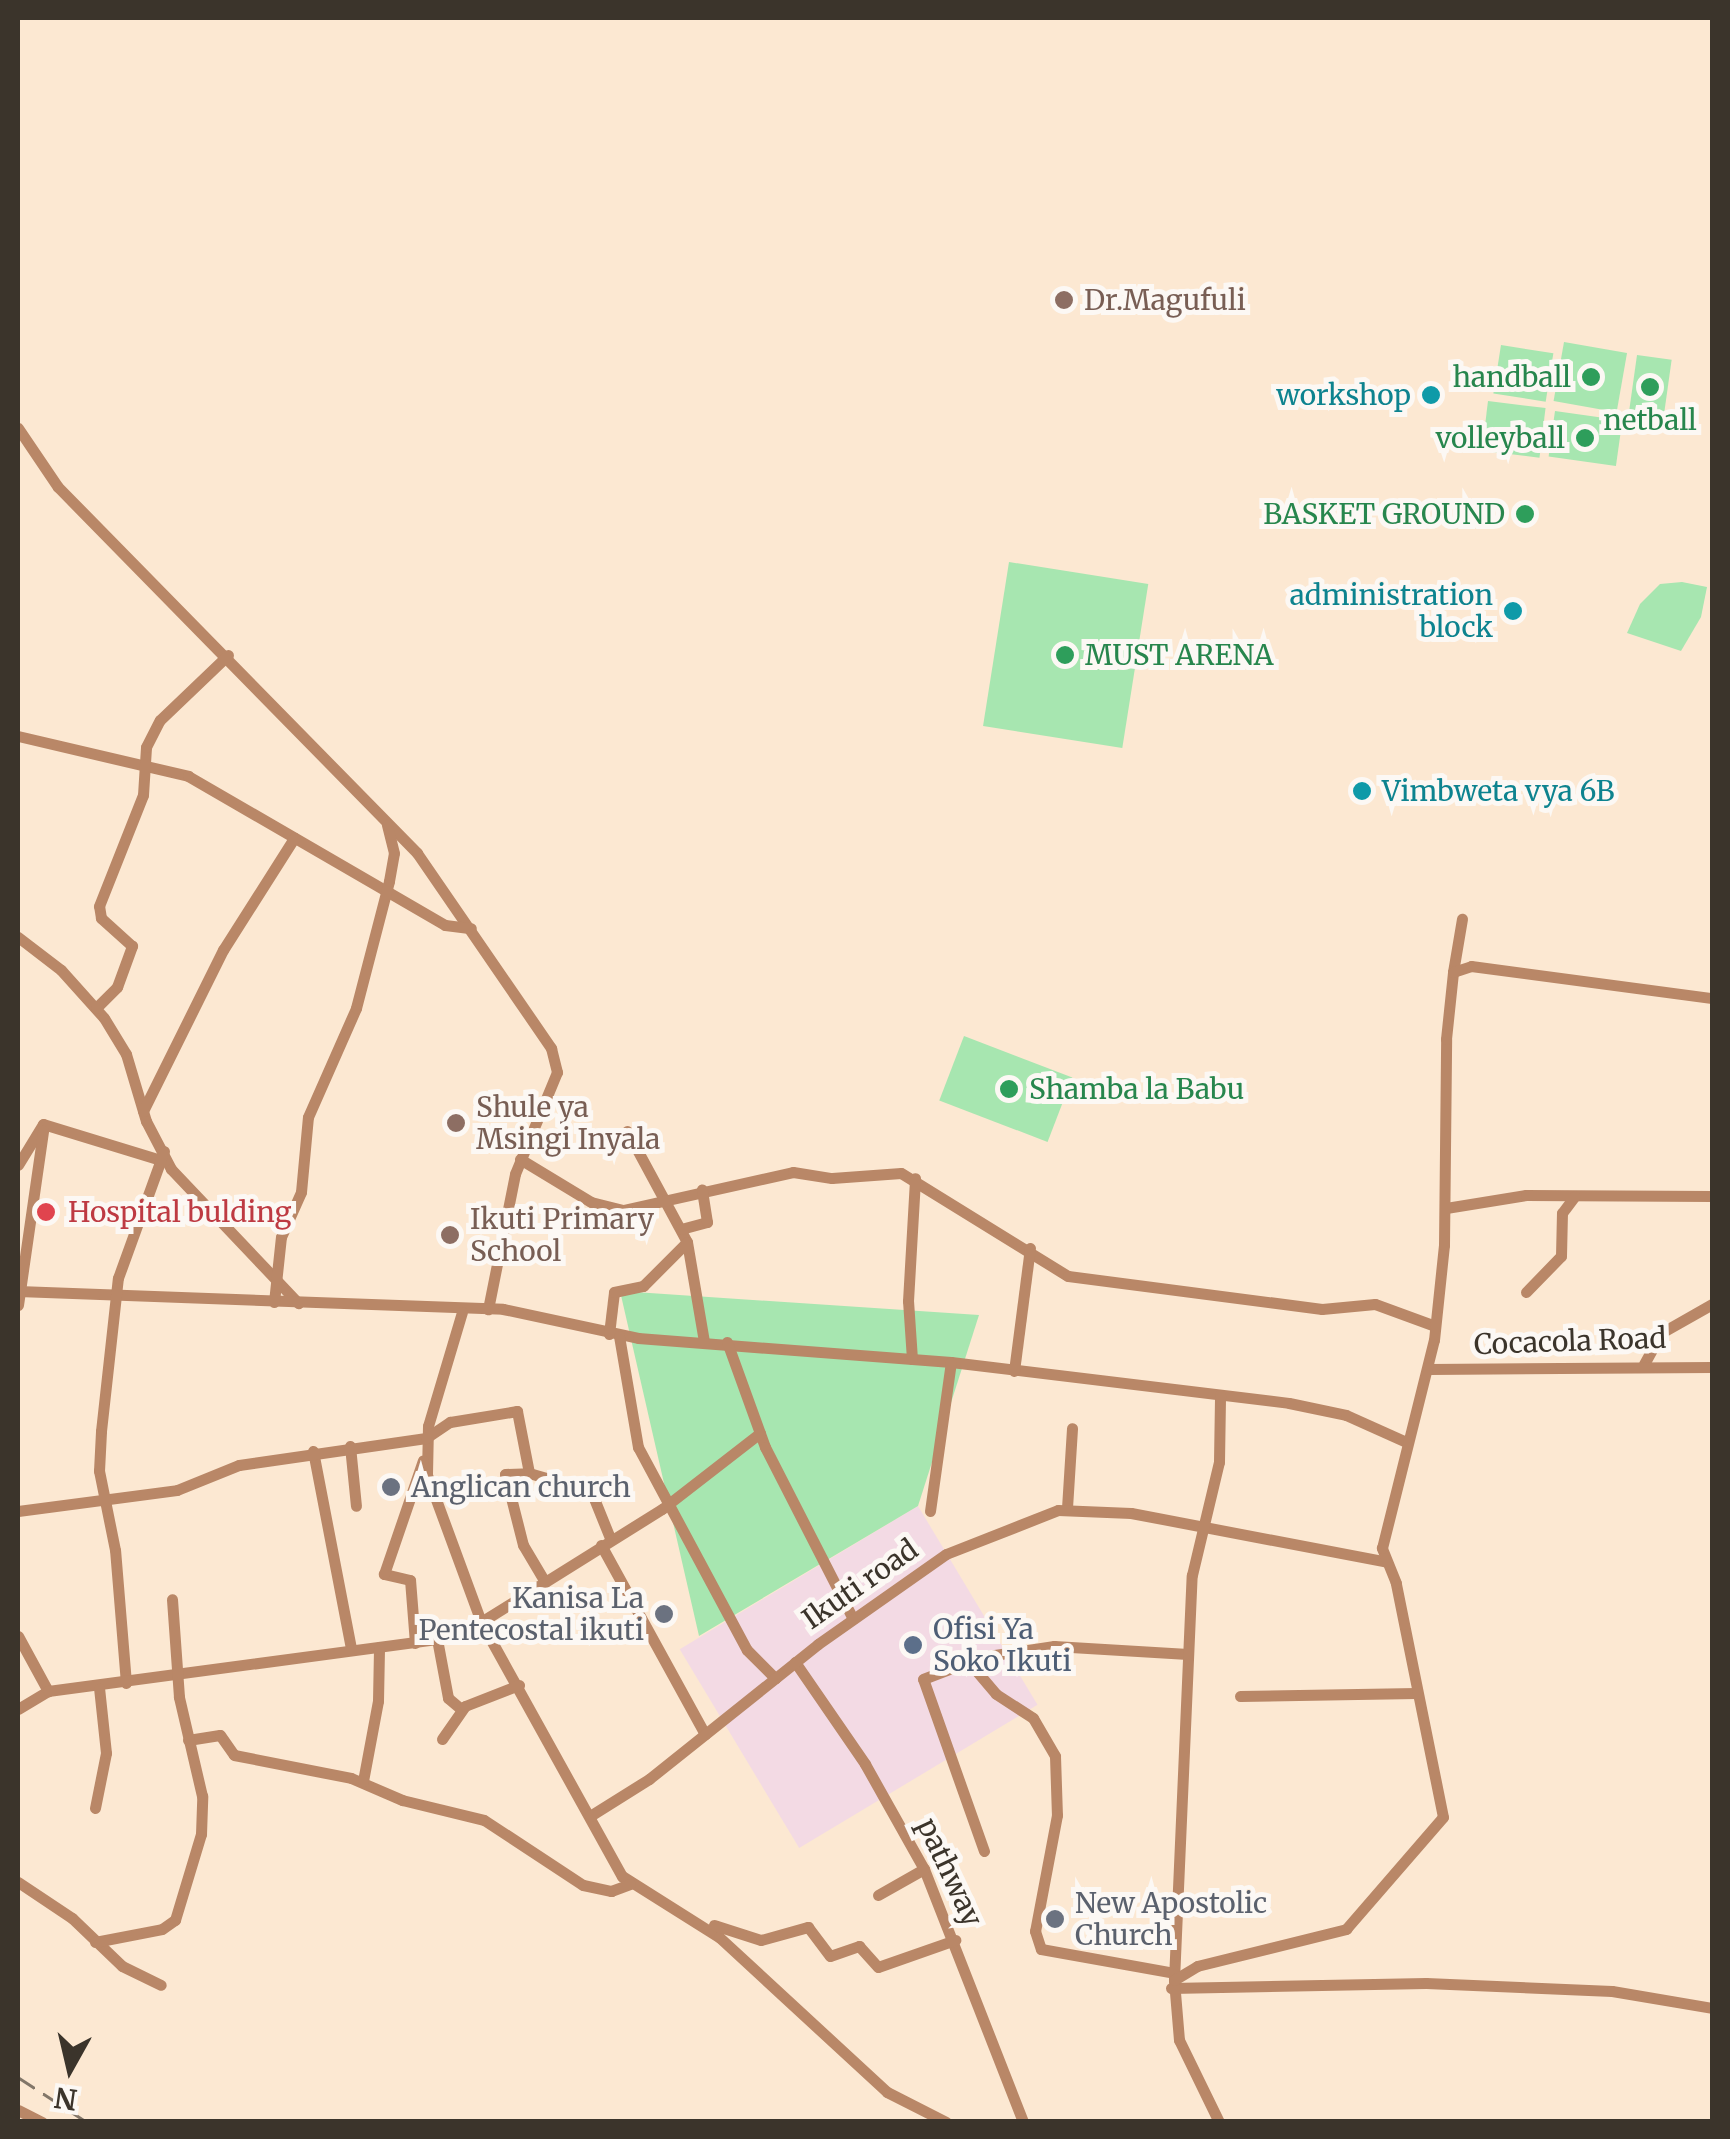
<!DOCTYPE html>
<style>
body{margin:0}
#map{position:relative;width:1730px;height:2139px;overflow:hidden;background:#fce8d2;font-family:Merriweather,serif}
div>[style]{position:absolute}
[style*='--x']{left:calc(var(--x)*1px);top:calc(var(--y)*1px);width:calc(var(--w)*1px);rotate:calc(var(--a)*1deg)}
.commercial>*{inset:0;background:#f3dae4;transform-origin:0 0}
.green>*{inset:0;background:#a7e6b0;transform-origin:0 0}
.minor>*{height:11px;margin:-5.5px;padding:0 5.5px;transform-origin:5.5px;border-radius:5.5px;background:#b98767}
.rail>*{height:2.5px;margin-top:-1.25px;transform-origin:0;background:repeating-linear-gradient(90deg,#827669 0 20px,transparent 0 30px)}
.dots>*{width:28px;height:28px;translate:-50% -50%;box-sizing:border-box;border:5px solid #fcf8f4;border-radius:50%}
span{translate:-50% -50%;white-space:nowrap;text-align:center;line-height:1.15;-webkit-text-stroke:10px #fcf8f4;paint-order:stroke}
.education-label{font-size:28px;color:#785e54}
.left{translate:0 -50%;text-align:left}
.leisure-label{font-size:28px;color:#27864d}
.right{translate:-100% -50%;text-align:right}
.culture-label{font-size:28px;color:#0d838f}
.health-label{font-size:28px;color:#be3a42}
.street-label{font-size:28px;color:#3b342b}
.worship-label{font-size:28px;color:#5b616d}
.service-label{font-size:28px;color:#4e5e75}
.frame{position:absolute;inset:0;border:20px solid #3b342b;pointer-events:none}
.north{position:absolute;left:20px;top:2019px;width:100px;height:100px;-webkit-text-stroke:8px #fcf8f4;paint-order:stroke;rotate:188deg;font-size:28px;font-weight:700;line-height:40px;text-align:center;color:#3b342b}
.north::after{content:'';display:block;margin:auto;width:35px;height:45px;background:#3b342b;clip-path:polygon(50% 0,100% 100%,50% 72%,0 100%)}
</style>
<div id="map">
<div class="commercial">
<div style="left:918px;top:1506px;width:232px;height:278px;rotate:59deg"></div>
</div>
<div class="green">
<div style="left:1564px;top:342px;width:64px;height:60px;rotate:10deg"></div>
<div style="left:1501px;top:345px;width:53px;height:49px;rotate:9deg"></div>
<div style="left:1637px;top:355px;width:35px;height:59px;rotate:8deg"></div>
<div style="left:1488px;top:401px;width:58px;height:50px;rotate:7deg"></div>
<div style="left:1555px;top:411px;width:68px;height:46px;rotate:8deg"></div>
<div style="left:1009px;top:562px;width:141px;height:166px;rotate:9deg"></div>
<div style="clip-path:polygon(1682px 582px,1707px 587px,1701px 617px,1681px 651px,1627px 633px,1640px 604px,1660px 584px)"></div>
<div style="left:964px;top:1036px;width:116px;height:69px;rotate:21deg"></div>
<div style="clip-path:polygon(620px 1291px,979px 1315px,918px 1506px,699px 1636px)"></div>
</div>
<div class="minor">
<div style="--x:18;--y:428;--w:71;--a:55.9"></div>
<div style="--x:58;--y:487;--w:513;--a:45.55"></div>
<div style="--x:417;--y:853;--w:237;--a:55.5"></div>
<div style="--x:551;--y:1048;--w:25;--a:76"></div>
<div style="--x:557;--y:1072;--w:110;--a:112.4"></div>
<div style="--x:515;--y:1174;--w:138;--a:101.3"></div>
<div style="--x:18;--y:736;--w:175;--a:13.2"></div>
<div style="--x:188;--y:776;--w:297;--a:30.1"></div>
<div style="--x:445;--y:925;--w:26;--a:7"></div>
<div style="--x:18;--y:937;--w:54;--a:37.5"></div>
<div style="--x:61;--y:970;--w:64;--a:48.1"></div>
<div style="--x:104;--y:1018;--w:42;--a:58.6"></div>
<div style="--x:126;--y:1054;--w:70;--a:73.4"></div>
<div style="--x:146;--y:1121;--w:54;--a:62.5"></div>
<div style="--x:171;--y:1169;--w:185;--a:46.5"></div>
<div style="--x:1453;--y:972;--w:54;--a:-80.4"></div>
<div style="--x:96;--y:1008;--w:30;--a:-45"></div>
<div style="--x:117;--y:987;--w:44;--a:-69.9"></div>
<div style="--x:132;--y:946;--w:42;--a:-137.9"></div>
<div style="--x:101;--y:918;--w:12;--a:-99"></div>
<div style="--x:99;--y:906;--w:119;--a:-68.4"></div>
<div style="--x:143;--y:795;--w:48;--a:-86.4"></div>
<div style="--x:146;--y:747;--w:30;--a:-63"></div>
<div style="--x:160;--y:720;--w:94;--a:-43.7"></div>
<div style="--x:143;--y:1111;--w:180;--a:-63.6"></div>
<div style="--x:223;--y:950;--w:133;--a:-57.6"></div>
<div style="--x:627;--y:1131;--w:126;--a:61.6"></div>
<div style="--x:687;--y:1242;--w:100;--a:80.3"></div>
<div style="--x:520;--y:1159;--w:83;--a:31.2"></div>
<div style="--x:591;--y:1202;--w:33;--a:14"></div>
<div style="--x:623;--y:1210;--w:174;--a:-12.6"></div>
<div style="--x:793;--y:1172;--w:39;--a:9"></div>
<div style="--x:832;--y:1178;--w:69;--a:-4.1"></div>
<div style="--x:901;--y:1173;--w:196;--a:31.7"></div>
<div style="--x:1068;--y:1276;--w:256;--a:7.4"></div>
<div style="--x:1322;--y:1309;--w:53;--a:-5.4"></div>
<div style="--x:1375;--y:1304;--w:64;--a:20.1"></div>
<div style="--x:18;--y:1165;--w:48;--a:-58.6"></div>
<div style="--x:43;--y:1124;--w:123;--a:17"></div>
<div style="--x:1446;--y:1208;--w:81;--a:-9.2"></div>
<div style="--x:1526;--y:1195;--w:186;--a:0.3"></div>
<div style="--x:681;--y:1229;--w:27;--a:-15"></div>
<div style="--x:707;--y:1222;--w:33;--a:-99"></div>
<div style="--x:18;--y:1291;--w:485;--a:2.1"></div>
<div style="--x:503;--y:1309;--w:138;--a:12.1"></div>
<div style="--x:638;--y:1338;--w:314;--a:4.4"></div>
<div style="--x:951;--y:1362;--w:340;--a:6.9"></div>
<div style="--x:1289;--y:1403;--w:58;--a:11.9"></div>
<div style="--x:1346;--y:1415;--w:66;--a:24.2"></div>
<div style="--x:1526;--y:1292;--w:50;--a:-45.8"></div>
<div style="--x:1561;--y:1256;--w:43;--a:-88.7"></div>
<div style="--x:1562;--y:1213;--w:21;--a:-53"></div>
<div style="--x:274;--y:1302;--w:65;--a:-83.9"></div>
<div style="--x:281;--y:1237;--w:49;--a:-66"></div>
<div style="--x:301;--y:1192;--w:75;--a:-84.7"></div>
<div style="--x:308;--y:1117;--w:119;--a:-66.2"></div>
<div style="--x:356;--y:1008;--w:131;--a:-75.4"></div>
<div style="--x:389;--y:881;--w:28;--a:-80"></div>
<div style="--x:394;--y:853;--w:29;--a:-104"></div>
<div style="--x:18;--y:1305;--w:176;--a:-81.8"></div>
<div style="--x:462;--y:1312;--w:119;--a:106.6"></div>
<div style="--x:428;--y:1426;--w:49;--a:91.2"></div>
<div style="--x:427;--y:1475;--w:157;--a:69.8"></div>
<div style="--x:481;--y:1622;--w:291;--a:61"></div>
<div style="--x:622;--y:1876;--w:115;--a:32.2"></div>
<div style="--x:719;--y:1937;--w:229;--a:42.7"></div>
<div style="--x:887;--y:2092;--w:66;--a:27"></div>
<div style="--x:609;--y:1334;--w:42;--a:-83.2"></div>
<div style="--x:614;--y:1292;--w:30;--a:-12"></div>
<div style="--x:643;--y:1286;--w:62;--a:-45"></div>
<div style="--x:619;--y:1336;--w:113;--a:80.3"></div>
<div style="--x:638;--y:1447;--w:230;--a:61.8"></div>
<div style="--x:747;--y:1650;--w:40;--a:45"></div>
<div style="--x:727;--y:1342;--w:112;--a:70.1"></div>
<div style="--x:765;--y:1447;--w:193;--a:62.9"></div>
<div style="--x:912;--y:1359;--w:58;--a:-93.9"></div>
<div style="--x:908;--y:1301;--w:123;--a:-86.7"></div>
<div style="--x:1644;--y:1364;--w:35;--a:-61"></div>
<div style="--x:1661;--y:1333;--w:59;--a:-29.6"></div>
<div style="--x:1429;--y:1369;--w:283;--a:-0.4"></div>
<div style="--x:1014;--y:1371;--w:124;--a:-82.6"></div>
<div style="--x:350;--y:1446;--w:60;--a:84.3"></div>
<div style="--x:313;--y:1451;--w:201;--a:79.1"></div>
<div style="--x:1067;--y:1508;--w:80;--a:-86.4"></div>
<div style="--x:18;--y:1511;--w:160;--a:-7.5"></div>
<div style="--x:177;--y:1490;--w:67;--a:-22"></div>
<div style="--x:239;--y:1465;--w:189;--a:-8.2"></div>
<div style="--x:426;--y:1438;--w:29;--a:-34"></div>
<div style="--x:450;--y:1422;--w:68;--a:-9.3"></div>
<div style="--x:517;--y:1411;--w:63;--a:79"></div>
<div style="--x:930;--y:1511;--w:150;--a:-82"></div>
<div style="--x:601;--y:1545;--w:216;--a:61.2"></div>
<div style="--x:545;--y:1582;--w:43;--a:-120.7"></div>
<div style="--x:523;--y:1545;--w:73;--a:-104.2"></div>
<div style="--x:505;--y:1474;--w:24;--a:-2"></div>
<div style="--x:529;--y:1473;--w:65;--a:16.2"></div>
<div style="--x:591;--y:1491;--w:51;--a:68"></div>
<div style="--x:18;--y:1636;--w:63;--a:61.4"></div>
<div style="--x:437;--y:1639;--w:60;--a:79.4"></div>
<div style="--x:448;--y:1698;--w:17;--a:40"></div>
<div style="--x:415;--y:1643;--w:63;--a:-94.5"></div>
<div style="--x:410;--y:1580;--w:27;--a:-167"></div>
<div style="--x:384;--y:1574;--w:120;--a:-71.1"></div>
<div style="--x:968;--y:1661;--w:43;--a:49.7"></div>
<div style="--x:996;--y:1694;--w:44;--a:33"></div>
<div style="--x:1033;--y:1718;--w:44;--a:59.9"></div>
<div style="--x:1055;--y:1756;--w:59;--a:88.1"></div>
<div style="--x:1057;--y:1815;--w:118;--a:100.7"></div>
<div style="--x:1035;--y:1931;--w:19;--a:72"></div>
<div style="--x:1041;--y:1949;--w:135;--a:10.2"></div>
<div style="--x:795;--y:1662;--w:124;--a:55.5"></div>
<div style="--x:865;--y:1764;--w:120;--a:60.7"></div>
<div style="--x:924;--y:1869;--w:272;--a:68.6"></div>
<div style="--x:126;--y:1683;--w:133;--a:-94.7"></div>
<div style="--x:115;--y:1550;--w:81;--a:-101.4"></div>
<div style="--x:99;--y:1471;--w:40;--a:-87.1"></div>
<div style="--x:101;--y:1431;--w:154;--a:-83.7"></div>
<div style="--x:118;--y:1278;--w:135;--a:-70.1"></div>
<div style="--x:1240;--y:1696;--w:176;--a:-1"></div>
<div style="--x:18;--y:1709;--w:35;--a:-31"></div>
<div style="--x:48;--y:1691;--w:392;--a:-7.6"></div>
<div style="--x:437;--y:1639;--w:47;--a:-21.1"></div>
<div style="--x:481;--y:1622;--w:213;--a:-32"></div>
<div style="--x:662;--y:1509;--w:124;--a:-37.8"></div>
<div style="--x:442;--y:1739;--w:40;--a:-55.1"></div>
<div style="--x:465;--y:1706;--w:58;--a:-21.3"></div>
<div style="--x:188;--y:1740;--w:32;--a:-9"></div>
<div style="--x:220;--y:1735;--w:24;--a:55"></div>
<div style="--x:234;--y:1755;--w:119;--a:11.1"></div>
<div style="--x:351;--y:1778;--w:56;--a:23.3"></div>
<div style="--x:402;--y:1800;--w:84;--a:13.7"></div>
<div style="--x:484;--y:1820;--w:118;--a:33.3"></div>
<div style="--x:583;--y:1885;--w:29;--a:12"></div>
<div style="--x:611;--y:1891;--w:20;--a:-20"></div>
<div style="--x:363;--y:1781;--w:81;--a:-79.4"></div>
<div style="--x:378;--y:1701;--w:54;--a:-88.9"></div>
<div style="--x:95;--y:1808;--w:56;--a:-78.7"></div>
<div style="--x:106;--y:1753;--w:65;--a:-96.1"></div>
<div style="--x:590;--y:1816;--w:70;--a:-32.1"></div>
<div style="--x:649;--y:1779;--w:216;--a:-38.6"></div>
<div style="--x:818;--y:1644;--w:156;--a:-35.1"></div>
<div style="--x:946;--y:1554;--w:120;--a:-21.4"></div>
<div style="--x:1058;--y:1510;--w:73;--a:2.4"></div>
<div style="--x:1131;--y:1513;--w:257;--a:10.8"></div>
<div style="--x:984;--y:1851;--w:182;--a:-109.5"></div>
<div style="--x:923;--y:1679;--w:62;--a:-20.8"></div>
<div style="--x:981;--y:1657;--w:74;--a:-8.6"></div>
<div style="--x:1054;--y:1646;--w:134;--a:3.4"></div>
<div style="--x:18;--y:1882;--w:65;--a:33.7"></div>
<div style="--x:72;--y:1918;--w:69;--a:43.8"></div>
<div style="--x:122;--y:1966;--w:43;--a:26"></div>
<div style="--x:878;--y:1895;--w:53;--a:-29.5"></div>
<div style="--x:714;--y:1925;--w:49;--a:17.7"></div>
<div style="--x:761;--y:1940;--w:49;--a:-15.5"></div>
<div style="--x:808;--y:1927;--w:36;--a:53"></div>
<div style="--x:830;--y:1956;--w:31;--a:-19"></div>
<div style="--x:859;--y:1946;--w:28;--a:48"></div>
<div style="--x:878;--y:1967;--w:82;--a:-19.3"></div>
<div style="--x:95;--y:1942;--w:68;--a:-11"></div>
<div style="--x:162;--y:1929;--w:16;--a:-35"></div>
<div style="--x:175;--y:1920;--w:90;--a:-73.2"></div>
<div style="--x:201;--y:1834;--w:38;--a:-88"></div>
<div style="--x:202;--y:1796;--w:102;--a:-103.1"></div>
<div style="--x:179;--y:1697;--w:98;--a:-94.1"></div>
<div style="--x:1174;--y:1980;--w:405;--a:-87.5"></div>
<div style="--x:1192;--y:1575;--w:116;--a:-76.6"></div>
<div style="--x:1219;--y:1462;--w:67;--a:-89.1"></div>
<div style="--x:1171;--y:1988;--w:255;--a:-1.1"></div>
<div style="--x:1426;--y:1983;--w:186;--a:2.5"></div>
<div style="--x:1612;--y:1991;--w:101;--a:9.6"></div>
<div style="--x:18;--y:2110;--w:27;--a:27"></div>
<div style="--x:1219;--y:2122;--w:91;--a:-116"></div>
<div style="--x:1179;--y:2040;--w:60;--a:-94.8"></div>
<div style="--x:1174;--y:1980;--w:27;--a:-31"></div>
<div style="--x:1197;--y:1966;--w:154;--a:-13.9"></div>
<div style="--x:1346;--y:1929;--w:148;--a:-49.1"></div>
<div style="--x:1443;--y:1817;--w:239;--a:-101.4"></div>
<div style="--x:1396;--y:1583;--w:38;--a:-112"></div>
<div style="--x:1382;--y:1548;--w:214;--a:-76"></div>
<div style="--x:1434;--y:1340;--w:96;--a:-84"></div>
<div style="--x:1444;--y:1245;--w:206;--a:-89.4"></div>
<div style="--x:1446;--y:1039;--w:67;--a:-84"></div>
<div style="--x:1453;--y:972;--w:19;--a:-18"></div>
<div style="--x:1471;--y:966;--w:243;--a:7.6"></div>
</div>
<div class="rail">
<div style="--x:18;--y:2077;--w:82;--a:33.1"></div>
</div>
<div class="dots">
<div style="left:1064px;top:300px;background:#8d6e63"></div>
<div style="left:1591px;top:377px;background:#2e9e5b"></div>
<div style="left:1650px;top:387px;background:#2e9e5b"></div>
<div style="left:1431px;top:395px;background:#0f9aa8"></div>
<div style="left:1585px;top:438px;background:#2e9e5b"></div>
<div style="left:1525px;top:514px;background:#2e9e5b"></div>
<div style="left:1513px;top:611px;background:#0f9aa8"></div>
<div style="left:1065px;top:655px;background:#2e9e5b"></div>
<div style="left:1362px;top:791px;background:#0f9aa8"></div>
<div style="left:1009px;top:1089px;background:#2e9e5b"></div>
<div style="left:456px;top:1123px;background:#8d6e63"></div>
<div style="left:46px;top:1212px;background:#e0444e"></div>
<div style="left:450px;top:1235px;background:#8d6e63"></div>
<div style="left:391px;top:1487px;background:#6b7280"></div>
<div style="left:664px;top:1614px;background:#6b7280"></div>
<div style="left:913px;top:1645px;background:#5c6f8a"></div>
<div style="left:1055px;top:1919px;background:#6b7280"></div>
</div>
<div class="education-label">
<span class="left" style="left:1084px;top:300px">Dr.Magufuli</span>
<span class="left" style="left:476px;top:1123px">Shule ya<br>Msingi Inyala</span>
<span class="left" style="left:470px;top:1235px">Ikuti Primary<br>School</span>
</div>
<div class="leisure-label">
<span class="right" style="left:1571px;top:377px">handball</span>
<span style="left:1650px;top:420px">netball</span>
<span class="right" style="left:1565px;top:438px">volleyball</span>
<span class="right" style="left:1505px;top:514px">BASKET GROUND</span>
<span class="left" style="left:1085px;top:655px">MUST ARENA</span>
<span class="left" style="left:1029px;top:1089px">Shamba la Babu</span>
</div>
<div class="culture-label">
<span class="right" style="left:1411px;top:395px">workshop</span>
<span class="right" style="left:1493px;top:611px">administration<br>block</span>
<span class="left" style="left:1382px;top:791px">Vimbweta vya 6B</span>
</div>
<div class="health-label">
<span class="left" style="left:68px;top:1212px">Hospital bulding</span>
</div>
<div class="street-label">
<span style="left:1570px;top:1341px;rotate:-2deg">Cocacola Road</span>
<span style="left:860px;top:1584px;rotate:-35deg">Ikuti road</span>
<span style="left:950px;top:1872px;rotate:65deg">pathway</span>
</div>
<div class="worship-label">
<span class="left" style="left:411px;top:1487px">Anglican church</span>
<span class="right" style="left:644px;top:1614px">Kanisa La<br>Pentecostal ikuti</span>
<span class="left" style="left:1075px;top:1919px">New Apostolic<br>Church</span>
</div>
<div class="service-label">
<span class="left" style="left:933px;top:1645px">Ofisi Ya<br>Soko Ikuti</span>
</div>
<div class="frame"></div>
<div class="north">N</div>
</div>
